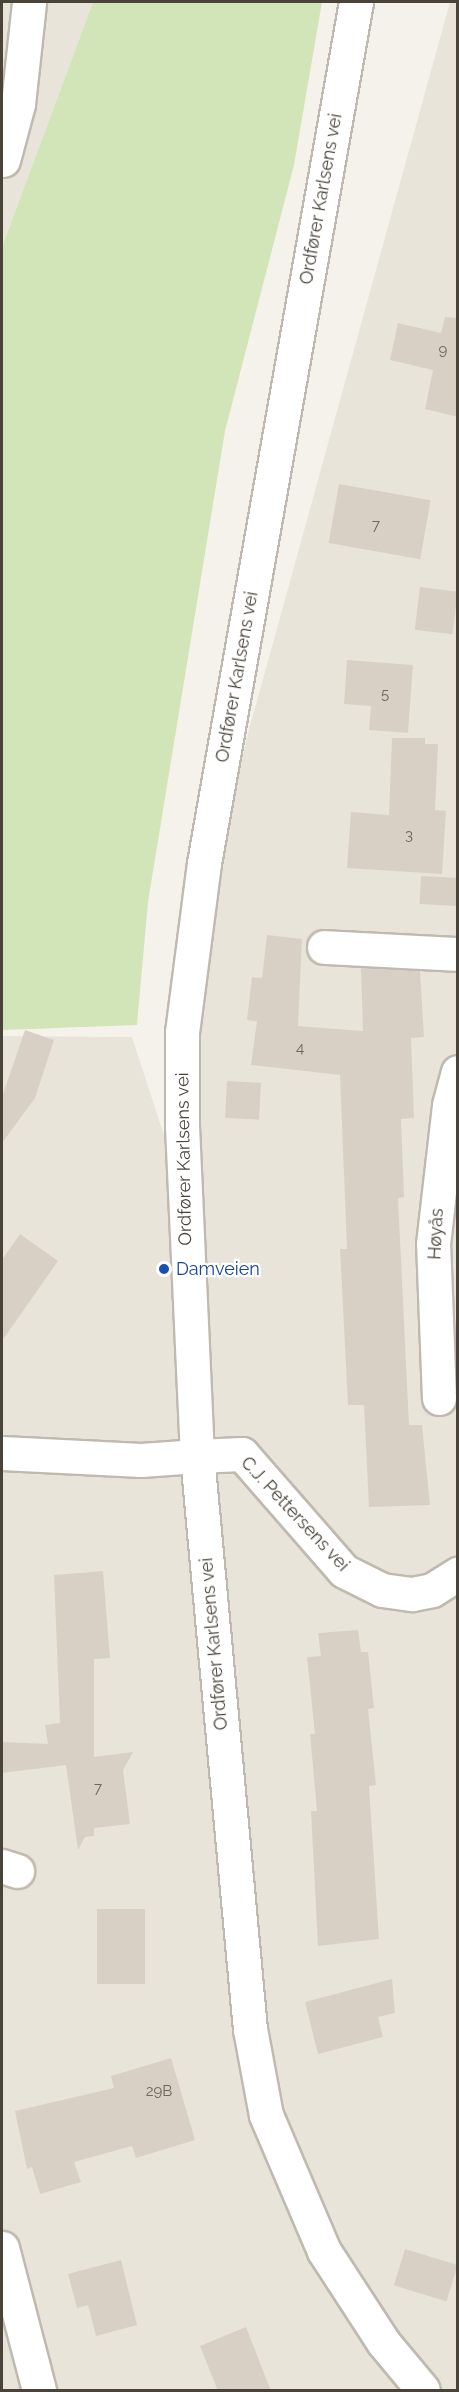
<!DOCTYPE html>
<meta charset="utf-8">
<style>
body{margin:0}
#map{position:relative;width:459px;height:2392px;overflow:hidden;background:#f5f2ec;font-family:Raleway,sans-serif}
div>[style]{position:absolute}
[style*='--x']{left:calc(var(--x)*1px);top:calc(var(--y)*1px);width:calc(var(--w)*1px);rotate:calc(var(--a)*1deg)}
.residential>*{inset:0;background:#e8e4da}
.green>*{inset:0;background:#d2e5b8}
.building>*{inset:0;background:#d9d0c5;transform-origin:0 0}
.roads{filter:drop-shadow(2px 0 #c0b9af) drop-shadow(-2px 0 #c0b9af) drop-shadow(0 2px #c0b9af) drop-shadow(0 -2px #c0b9af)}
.minor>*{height:33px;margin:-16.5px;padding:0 16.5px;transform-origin:16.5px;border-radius:16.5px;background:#fff}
.tertiary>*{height:33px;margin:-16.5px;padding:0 16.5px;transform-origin:16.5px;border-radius:16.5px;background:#fff}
.dots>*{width:16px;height:16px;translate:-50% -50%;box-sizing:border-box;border:3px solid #fff;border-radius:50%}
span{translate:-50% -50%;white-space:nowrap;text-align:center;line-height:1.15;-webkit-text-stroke:4.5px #fff;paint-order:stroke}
.number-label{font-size:15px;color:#6d665d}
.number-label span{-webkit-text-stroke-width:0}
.street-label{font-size:18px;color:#49433a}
.transit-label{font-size:18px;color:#164399}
.left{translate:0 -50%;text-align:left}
.frame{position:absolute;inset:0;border:3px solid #49433a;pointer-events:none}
</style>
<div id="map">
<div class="residential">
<div style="clip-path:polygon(2px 2px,93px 2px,2px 247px)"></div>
<div style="clip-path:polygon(450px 2px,457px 2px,457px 2390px,2px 2390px,2px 1036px,132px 1037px,183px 1194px,182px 1032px,247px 737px)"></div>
</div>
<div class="green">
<div style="clip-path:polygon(93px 2px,322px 2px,294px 165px,225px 431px,148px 902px,137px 1025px,2px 1030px,2px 247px)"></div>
</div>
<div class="building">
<div style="clip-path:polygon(445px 317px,458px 318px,458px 417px,425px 409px,433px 370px,390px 360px,398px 323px,441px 333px)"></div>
<div style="left:339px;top:484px;width:93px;height:60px;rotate:10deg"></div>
<div style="left:420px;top:587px;width:38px;height:43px;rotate:7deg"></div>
<div style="clip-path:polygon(347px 660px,413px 665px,408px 733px,369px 730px,371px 706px,344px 704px)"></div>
<div style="clip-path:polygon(392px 738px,425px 738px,425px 744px,438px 744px,435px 810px,446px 811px,442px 874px,347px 868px,351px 812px,389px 815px)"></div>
<div style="left:421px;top:876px;width:37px;height:28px;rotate:3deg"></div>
<div style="clip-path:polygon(267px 935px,302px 939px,298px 1026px,363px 1031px,361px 968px,420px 971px,424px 1037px,411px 1038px,414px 1118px,401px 1119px,404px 1197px,398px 1198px,409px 1425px,422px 1425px,430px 1505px,369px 1507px,364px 1405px,348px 1405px,340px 1249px,347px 1249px,340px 1075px,251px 1065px,257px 1021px,247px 1020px,252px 977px,262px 978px)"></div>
<div style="clip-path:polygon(25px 1030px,54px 1040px,35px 1098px,2px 1143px,2px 1097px)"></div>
<div style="left:227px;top:1081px;width:34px;height:37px;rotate:3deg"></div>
<div style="clip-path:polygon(20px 1234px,58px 1261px,2px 1341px,2px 1260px)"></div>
<div style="clip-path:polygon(103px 1571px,110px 1658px,94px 1659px,94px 1757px,133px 1752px,123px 1770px,130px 1824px,94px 1828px,94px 1836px,85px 1837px,78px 1850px,66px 1765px,2px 1773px,2px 1742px,48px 1744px,45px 1725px,60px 1723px,54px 1575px)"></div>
<div style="clip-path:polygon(358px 1630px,361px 1652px,368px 1652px,374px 1708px,368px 1709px,376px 1785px,369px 1786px,379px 1939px,318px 1946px,311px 1811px,317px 1811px,310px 1734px,315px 1734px,307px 1657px,321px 1656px,318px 1633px)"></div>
<div style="left:97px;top:1909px;width:48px;height:75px"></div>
<div style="clip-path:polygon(392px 1979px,395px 2013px,378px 2017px,383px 2037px,318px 2054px,305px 2002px)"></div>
<div style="clip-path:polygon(171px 2058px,195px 2140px,136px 2158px,132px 2146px,74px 2162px,81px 2182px,40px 2194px,32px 2167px,27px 2169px,15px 2111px,114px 2088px,111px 2076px)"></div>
<div style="left:405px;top:2249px;width:55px;height:38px;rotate:17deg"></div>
<div style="clip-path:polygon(121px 2260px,137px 2325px,96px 2336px,88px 2305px,77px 2308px,68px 2274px)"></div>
<div style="clip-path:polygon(246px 2327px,271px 2391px,218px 2391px,200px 2346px)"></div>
</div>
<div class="roads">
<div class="minor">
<div style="--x:3;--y:160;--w:58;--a:-75"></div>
<div style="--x:18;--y:104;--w:103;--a:-83.8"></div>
<div style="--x:324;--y:947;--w:134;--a:3"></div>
<div style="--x:439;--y:1398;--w:154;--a:-92.2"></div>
<div style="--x:433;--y:1244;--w:140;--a:-83.4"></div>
<div style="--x:449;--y:1105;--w:34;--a:-75"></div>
<div style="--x:197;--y:1456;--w:45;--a:-2.5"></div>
<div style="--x:242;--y:1454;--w:155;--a:48.9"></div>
<div style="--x:344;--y:1571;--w:42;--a:26.6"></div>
<div style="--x:382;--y:1590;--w:30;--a:8"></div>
<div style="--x:412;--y:1594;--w:20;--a:-11"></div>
<div style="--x:432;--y:1590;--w:31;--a:-32"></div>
<div style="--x:2;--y:1866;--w:16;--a:18"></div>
<div style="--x:2;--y:2248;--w:147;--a:75.4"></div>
</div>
<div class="tertiary">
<div style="--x:356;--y:2;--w:874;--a:100.01"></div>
<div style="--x:204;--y:863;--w:170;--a:97.4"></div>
<div style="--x:182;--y:1032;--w:94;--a:90"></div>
<div style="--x:182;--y:1126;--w:330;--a:87.4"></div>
<div style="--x:197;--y:1456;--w:575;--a:84.72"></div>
<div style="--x:250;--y:2029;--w:87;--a:79.5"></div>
<div style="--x:266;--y:2115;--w:148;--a:66.9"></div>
<div style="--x:324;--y:2251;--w:108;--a:57"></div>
<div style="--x:383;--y:2342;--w:62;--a:50.2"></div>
<div style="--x:2;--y:1453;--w:139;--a:2.9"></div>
<div style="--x:141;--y:1460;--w:56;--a:-4.1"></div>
</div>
</div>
<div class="dots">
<div style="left:164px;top:1269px;background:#1a4fb4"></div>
</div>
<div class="number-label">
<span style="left:443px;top:351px">9</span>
<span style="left:376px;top:526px">7</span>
<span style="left:385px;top:695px">5</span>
<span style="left:409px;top:836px">3</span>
<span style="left:300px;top:1049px">4</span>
<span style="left:98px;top:1789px">7</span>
<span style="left:159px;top:2092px">29B</span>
</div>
<div class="street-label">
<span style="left:321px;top:199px;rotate:-80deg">Ordfører Karlsens vei</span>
<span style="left:237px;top:677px;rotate:-80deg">Ordfører Karlsens vei</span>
<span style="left:184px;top:1159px;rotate:-91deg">Ordfører Karlsens vei</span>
<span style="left:436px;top:1234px;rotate:-87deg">Høyås</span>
<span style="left:295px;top:1514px;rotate:47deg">C.J. Pettersens vei</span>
<span style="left:214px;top:1644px;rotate:-95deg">Ordfører Karlsens vei</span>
</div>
<div class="transit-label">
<span class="left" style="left:176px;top:1269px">Damveien</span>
</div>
<div class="frame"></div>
</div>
